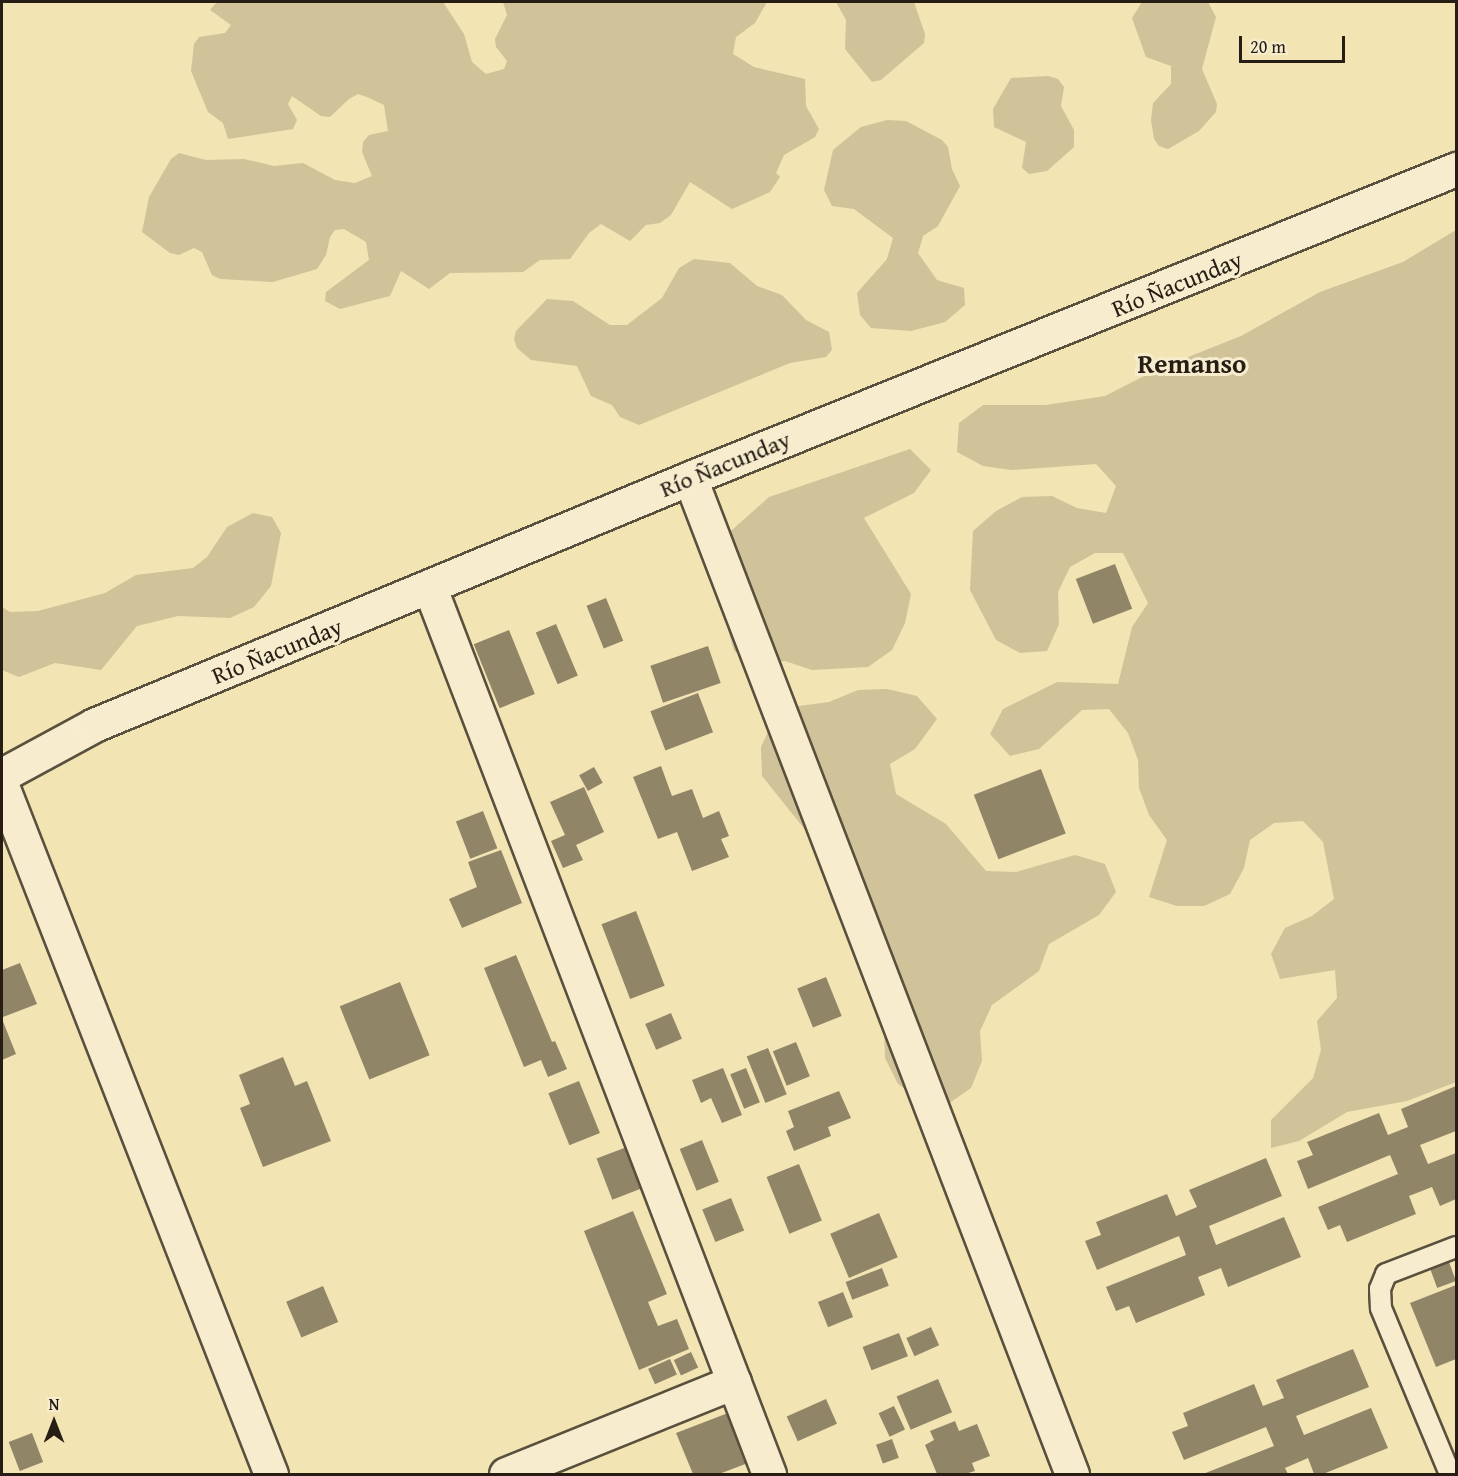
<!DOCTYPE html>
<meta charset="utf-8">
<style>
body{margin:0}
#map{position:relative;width:1458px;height:1476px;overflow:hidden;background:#f3e4b4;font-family:"Gentium Book Plus",serif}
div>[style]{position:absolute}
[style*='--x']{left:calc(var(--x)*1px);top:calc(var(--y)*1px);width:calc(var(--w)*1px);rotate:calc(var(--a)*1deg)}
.green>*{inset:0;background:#d0c299}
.building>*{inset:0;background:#918568;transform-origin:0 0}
.roads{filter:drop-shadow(2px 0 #59503d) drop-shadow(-2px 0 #59503d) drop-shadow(0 2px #59503d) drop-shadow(0 -2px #59503d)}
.service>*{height:20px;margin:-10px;padding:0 10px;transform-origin:10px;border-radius:10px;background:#f7edce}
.minor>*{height:33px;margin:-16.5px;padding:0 16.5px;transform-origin:16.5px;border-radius:16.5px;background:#f7edce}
span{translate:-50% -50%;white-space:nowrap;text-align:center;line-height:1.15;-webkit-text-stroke:6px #f7edce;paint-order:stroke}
.street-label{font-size:24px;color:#261e15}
.quarter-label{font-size:27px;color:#261e15;font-weight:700}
.frame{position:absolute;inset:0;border:3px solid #261e15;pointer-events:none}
.north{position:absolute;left:24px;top:1392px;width:60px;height:60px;-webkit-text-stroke:4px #f7edce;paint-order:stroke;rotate:0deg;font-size:16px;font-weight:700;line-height:24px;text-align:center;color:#261e15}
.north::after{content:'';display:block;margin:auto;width:21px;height:27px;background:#261e15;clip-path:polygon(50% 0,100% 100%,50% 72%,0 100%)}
.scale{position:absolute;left:1239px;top:36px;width:106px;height:27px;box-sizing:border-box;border:3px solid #261e15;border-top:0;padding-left:8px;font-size:18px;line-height:21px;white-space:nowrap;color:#261e15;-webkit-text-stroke:4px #f7edce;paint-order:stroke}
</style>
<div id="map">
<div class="green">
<div style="clip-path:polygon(217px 2px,443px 2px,464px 34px,472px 62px,486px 74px,504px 69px,507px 61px,496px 47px,495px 39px,507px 15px,503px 2px,767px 2px,755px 23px,736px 37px,733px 54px,754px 67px,805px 79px,806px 106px,819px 129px,815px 137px,784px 155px,776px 173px,780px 177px,770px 192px,732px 209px,690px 182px,671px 215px,660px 223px,646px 225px,630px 241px,601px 224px,589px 233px,570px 259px,540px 260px,523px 272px,450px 273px,429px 289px,401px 271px,390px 296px,340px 309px,325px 301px,326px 292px,369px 260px,366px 242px,344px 229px,335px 230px,330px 237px,326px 255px,317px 269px,273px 282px,220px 279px,212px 275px,202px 252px,194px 248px,179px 255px,170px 253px,142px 232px,149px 197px,171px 159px,179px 153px,206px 160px,244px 159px,274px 166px,303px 163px,335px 180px,355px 183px,372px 176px,362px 152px,363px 142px,369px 135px,388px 131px,384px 105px,367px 97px,358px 94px,349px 99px,330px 117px,321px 116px,292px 96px,288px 104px,297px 120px,293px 129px,228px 139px,223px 123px,208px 112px,191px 71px,194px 44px,199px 37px,225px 33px,231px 25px,210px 10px)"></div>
<div style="clip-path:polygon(836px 2px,914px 2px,925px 34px,924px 43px,881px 80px,872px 82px,845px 49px,846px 20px)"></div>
<div style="clip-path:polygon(1142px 2px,1208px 2px,1216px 17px,1202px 69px,1217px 104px,1216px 112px,1199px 131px,1168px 149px,1159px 146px,1154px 139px,1151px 120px,1153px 103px,1171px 84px,1171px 66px,1146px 57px,1132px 18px)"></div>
<div style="clip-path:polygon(1048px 76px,1058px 79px,1064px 87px,1061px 106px,1074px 130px,1074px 147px,1047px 171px,1029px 174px,1022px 168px,1026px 142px,994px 127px,993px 109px,1011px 78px)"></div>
<div style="clip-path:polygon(887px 120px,906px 121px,942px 140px,948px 147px,952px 169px,960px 186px,938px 226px,923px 236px,918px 253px,937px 280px,964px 288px,965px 305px,945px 322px,911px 331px,871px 328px,860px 315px,857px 293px,887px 259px,893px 238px,854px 209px,832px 206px,824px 190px,833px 150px,861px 127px)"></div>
<div style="clip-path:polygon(1456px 230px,1456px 1082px,1407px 1101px,1347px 1112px,1299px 1141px,1271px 1148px,1271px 1120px,1313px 1078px,1321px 1050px,1317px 1021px,1337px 998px,1335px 970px,1280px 979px,1271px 954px,1285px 928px,1312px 916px,1334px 899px,1323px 842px,1303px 821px,1274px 823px,1250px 840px,1244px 868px,1230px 894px,1204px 906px,1177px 906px,1149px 897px,1167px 840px,1149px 815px,1139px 788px,1138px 760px,1128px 733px,1109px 709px,1082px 710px,1039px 749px,1010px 756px,990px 734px,1003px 709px,1057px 682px,1118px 684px,1132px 627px,1148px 603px,1123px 553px,1095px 553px,1070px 567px,1058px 592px,1059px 624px,1047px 651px,1020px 653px,996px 640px,970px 590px,973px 531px,996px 511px,1022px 497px,1052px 496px,1077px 508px,1106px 513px,1116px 486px,1096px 464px,1011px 470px,983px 466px,957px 452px,959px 423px,983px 405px,1046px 405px,1105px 396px,1158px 369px,1241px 336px,1320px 292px,1403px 262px)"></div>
<div style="clip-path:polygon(694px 259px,730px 263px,757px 286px,782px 295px,806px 320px,829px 332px,832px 350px,826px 357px,790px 363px,639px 425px,620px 417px,612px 405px,591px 396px,577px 366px,531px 360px,517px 348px,514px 339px,516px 331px,547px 299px,573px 301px,610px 325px,627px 325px,662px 298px,679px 268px)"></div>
<div style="clip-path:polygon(910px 449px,931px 470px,914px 493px,864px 518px,911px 594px,905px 623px,892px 650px,868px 667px,812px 670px,785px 661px,757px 667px,734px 651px,719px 596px,723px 538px,769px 497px)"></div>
<div style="clip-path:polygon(253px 513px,272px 517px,281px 533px,271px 586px,254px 607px,230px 618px,178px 616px,137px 626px,101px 670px,55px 663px,19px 677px,2px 670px,2px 607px,10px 612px,38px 611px,105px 593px,136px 575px,193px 568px,207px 557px,227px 527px)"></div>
<div style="clip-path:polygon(887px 689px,917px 696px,937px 719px,915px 749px,890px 764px,896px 794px,946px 824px,986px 871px,1016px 872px,1075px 855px,1105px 864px,1116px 892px,1099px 915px,1049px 944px,1039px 971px,992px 1005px,980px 1031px,982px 1061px,971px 1088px,948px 1104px,921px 1101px,898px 1084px,885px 1058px,884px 1029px,872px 1002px,871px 974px,849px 922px,831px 901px,815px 842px,762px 776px,761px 747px,773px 721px,799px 706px,829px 702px,858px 690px)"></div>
</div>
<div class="building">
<div style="left:1115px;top:564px;width:48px;height:42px;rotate:69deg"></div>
<div style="left:606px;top:598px;width:46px;height:21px;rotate:68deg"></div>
<div style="left:556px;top:624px;width:56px;height:22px;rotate:67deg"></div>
<div style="left:509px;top:630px;width:69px;height:38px;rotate:68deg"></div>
<div style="left:708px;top:646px;width:39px;height:61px;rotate:71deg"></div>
<div style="left:698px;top:693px;width:42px;height:51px;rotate:69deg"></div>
<div style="clip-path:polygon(661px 766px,672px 796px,692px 789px,703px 818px,719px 811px,729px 836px,721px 839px,729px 857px,692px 871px,677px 832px,658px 839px,633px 777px)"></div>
<div style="left:594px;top:767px;width:18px;height:17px;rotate:61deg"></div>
<div style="left:1041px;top:769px;width:69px;height:72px;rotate:69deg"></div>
<div style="clip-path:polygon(584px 787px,604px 832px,576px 845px,583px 860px,563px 868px,551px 841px,565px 835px,550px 802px)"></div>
<div style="left:483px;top:811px;width:40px;height:29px;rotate:69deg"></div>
<div style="clip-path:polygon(501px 850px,522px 903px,462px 928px,449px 899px,477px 887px,468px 862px)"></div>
<div style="left:636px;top:911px;width:80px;height:37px;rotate:69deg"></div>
<div style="clip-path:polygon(516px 955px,552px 1042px,555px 1041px,567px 1069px,548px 1077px,541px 1060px,524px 1067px,484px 968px)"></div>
<div style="clip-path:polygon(20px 963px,37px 1004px,3px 1017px,2px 970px)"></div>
<div style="left:826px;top:977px;width:42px;height:31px;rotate:68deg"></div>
<div style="left:400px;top:982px;width:79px;height:65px;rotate:68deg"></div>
<div style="left:671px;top:1013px;width:28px;height:28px;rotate:67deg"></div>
<div style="clip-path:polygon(2px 1019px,16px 1054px,2px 1060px)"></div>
<div style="left:796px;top:1042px;width:37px;height:25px;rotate:68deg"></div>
<div style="left:768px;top:1048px;width:50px;height:23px;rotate:68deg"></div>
<div style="clip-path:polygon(283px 1057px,295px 1086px,307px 1081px,331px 1141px,263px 1167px,240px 1108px,250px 1104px,239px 1075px)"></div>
<div style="clip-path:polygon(723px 1068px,742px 1115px,722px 1123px,711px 1098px,701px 1103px,692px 1080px)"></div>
<div style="left:746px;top:1068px;width:37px;height:17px;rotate:68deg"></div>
<div style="left:579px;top:1081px;width:56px;height:33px;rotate:68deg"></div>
<div style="clip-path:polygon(1456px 1086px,1456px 1131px,1420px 1145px,1428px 1164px,1456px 1153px,1456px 1199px,1440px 1206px,1432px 1187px,1409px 1196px,1416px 1214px,1347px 1242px,1340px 1225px,1328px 1230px,1318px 1207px,1398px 1174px,1390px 1155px,1308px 1189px,1297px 1161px,1313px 1155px,1307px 1142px,1379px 1113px,1388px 1135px,1408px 1127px,1401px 1109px)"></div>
<div style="clip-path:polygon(839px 1091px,851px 1118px,828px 1127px,831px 1136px,794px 1151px,786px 1131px,794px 1127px,788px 1111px)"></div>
<div style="left:702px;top:1140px;width:45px;height:24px;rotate:68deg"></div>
<div style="left:632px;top:1145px;width:44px;height:38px;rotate:69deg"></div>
<div style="clip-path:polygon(1266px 1158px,1282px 1196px,1209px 1226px,1216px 1245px,1284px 1217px,1301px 1257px,1228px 1287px,1221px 1268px,1198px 1277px,1205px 1295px,1136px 1323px,1129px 1306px,1116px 1311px,1106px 1287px,1186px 1255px,1179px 1236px,1097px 1270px,1085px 1241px,1101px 1235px,1096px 1222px,1167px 1194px,1176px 1216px,1197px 1207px,1189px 1190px)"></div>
<div style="left:799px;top:1164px;width:61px;height:35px;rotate:68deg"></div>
<div style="left:731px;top:1198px;width:35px;height:31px;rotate:68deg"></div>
<div style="clip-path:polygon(633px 1211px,667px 1294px,648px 1302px,658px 1326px,677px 1319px,689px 1349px,639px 1370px,584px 1231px)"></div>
<div style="left:879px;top:1213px;width:48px;height:53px;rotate:67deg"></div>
<div style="left:1445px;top:1251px;width:32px;height:20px;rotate:70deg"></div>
<div style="left:882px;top:1268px;width:19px;height:39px;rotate:69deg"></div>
<div style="clip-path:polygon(1456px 1285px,1456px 1359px,1436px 1367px,1410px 1303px)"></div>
<div style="left:323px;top:1286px;width:39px;height:40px;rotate:67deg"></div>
<div style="left:843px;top:1292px;width:27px;height:27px;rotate:68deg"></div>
<div style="left:931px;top:1327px;width:20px;height:27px;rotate:66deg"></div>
<div style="left:899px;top:1333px;width:25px;height:39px;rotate:69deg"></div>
<div style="clip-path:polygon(1353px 1349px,1369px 1387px,1296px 1416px,1304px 1435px,1371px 1408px,1388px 1448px,1323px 1474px,1314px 1474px,1308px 1458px,1285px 1468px,1288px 1474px,1203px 1474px,1274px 1446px,1266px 1427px,1184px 1460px,1172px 1432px,1188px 1426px,1183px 1413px,1254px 1384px,1263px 1406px,1284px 1398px,1276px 1380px)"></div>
<div style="left:691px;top:1352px;width:17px;height:19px;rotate:65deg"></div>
<div style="left:670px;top:1359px;width:17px;height:24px;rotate:66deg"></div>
<div style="left:938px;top:1379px;width:36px;height:45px;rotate:67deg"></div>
<div style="left:826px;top:1399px;width:27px;height:43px;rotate:66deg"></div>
<div style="left:894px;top:1406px;width:26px;height:17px;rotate:65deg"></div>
<div style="clip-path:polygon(728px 1413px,748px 1463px,719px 1474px,693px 1474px,676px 1433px)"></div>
<div style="clip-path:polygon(955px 1421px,959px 1431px,977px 1424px,990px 1456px,972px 1463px,975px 1471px,965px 1474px,937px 1474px,925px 1445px,934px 1440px,930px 1431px)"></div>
<div style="left:32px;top:1433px;width:31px;height:25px;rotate:69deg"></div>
<div style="left:892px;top:1439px;width:20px;height:17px;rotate:70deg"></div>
</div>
<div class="roads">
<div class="service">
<div style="--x:1450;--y:1474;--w:180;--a:-112.6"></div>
<div style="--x:1381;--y:1308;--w:19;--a:-93"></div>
<div style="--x:1380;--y:1289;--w:16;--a:-68"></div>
<div style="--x:1386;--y:1274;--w:75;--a:-21.1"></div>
</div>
<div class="minor">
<div style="--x:690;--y:478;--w:1067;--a:69.02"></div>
<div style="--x:430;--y:588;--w:949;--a:69.06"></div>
<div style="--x:2;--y:775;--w:105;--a:-28.5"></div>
<div style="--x:94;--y:725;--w:645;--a:-22.51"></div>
<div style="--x:690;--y:478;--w:826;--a:-21.97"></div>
<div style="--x:2;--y:786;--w:739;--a:68.65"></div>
<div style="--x:506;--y:1474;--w:246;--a:-22"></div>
</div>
</div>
<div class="street-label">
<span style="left:1177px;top:284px;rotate:-22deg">Río Ñacunday</span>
<span style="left:725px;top:464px;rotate:-22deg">Río Ñacunday</span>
<span style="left:277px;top:651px;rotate:-22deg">Río Ñacunday</span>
</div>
<div class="quarter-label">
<span style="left:1192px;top:364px">Remanso</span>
</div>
<div class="frame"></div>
<div class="north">N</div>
<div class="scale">20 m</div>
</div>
